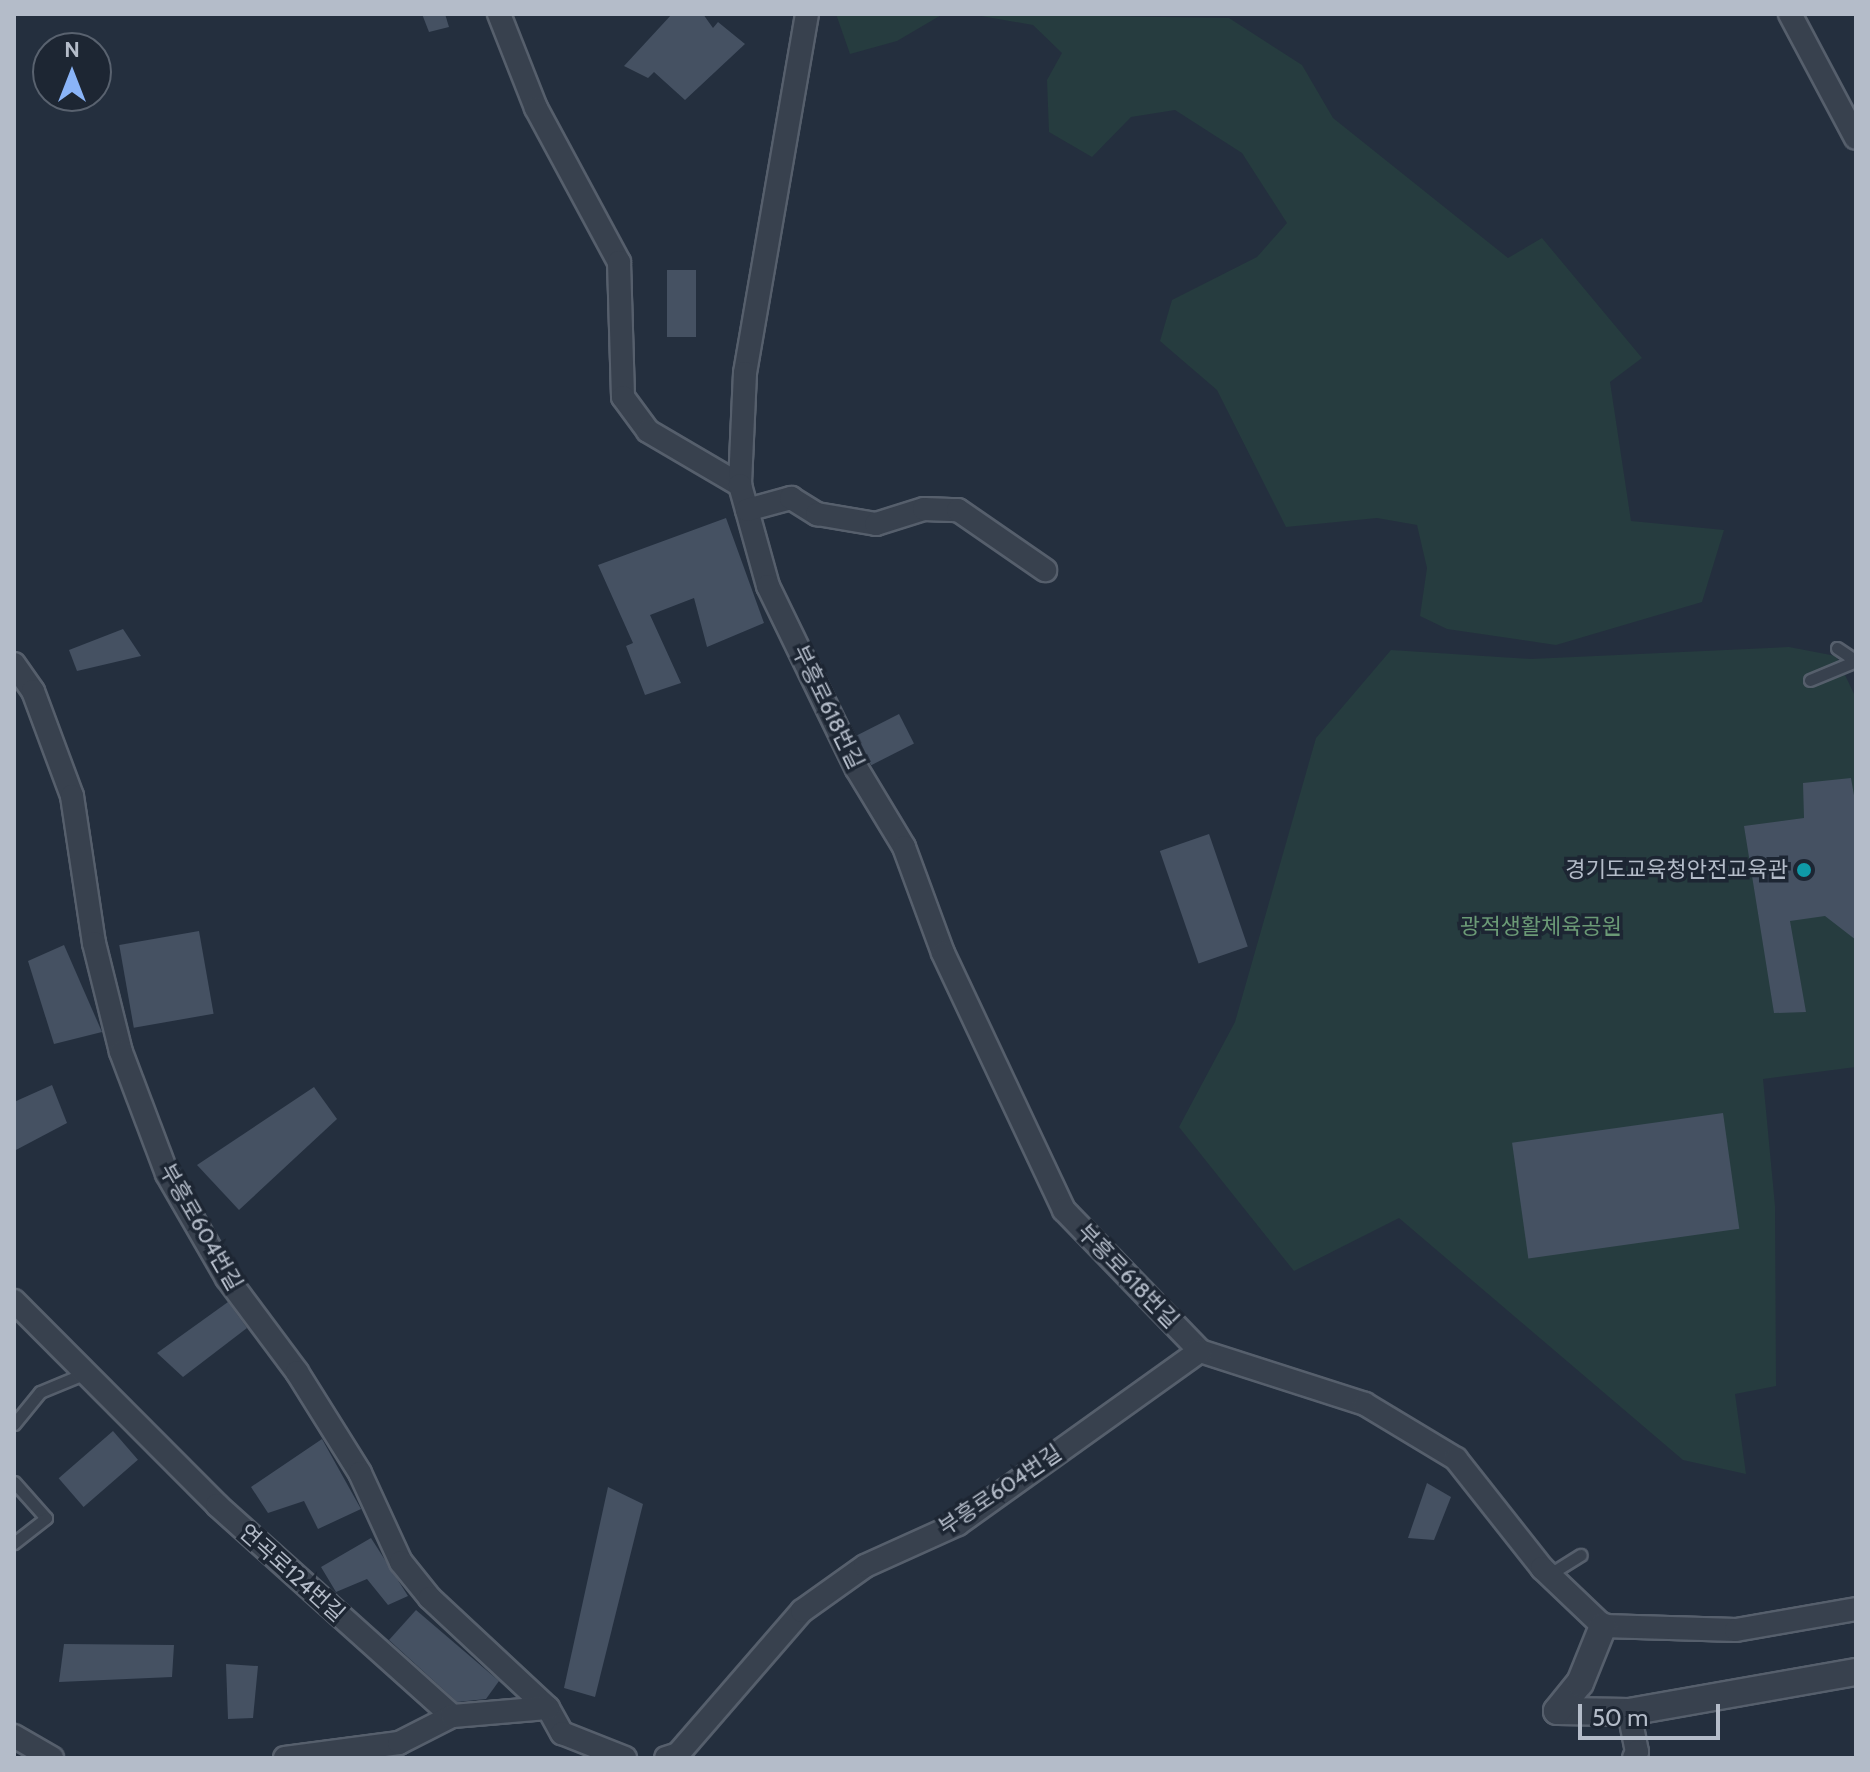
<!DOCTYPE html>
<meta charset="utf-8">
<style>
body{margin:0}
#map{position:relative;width:1870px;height:1772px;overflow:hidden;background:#242f3e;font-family:Cabin,"Noto Sans KR",sans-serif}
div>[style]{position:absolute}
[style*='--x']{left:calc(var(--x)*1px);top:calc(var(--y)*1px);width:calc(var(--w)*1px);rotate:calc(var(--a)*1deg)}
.green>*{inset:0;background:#263c3f}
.building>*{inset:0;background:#455162;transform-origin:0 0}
.roads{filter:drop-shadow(2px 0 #565f6c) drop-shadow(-2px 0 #565f6c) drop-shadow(0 2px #565f6c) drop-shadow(0 -2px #565f6c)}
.service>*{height:11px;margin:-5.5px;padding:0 5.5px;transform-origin:5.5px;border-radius:5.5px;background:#38414e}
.minor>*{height:22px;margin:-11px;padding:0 11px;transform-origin:11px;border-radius:11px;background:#38414e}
.tertiary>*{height:26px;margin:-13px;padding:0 13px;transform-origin:13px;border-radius:13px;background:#38414e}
.dots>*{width:22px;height:22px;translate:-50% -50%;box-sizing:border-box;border:4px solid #1d2633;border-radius:50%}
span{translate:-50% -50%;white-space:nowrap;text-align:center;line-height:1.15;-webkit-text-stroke:7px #1d2633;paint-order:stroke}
.street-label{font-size:22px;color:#b4bcc9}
.poi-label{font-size:22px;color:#b4bcc9}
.right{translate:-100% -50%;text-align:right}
.park-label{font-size:22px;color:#6b9a76}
.frame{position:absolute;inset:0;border:16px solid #b4bcc9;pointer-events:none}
.north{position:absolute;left:32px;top:32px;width:80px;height:80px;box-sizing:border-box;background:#1d2633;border:2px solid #59626f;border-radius:50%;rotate:0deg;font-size:22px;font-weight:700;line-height:32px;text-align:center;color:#b4bcc9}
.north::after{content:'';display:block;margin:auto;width:28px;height:36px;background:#8ab4f8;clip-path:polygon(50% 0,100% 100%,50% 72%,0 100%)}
.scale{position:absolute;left:1578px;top:1704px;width:142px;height:36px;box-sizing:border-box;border:4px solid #b4bcc9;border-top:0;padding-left:10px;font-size:24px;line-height:28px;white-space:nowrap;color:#b4bcc9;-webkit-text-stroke:6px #1d2633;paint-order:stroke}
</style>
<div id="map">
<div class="green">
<div style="clip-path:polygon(836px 14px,943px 14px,897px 41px,850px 54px)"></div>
<div style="clip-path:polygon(970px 14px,1229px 18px,1302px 65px,1333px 118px,1508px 258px,1542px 238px,1642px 358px,1610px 382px,1631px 521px,1724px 530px,1702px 602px,1556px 645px,1447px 629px,1420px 616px,1427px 568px,1417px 525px,1377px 518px,1286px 527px,1217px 390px,1160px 341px,1172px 300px,1257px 257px,1287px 223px,1242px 153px,1175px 110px,1131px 117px,1092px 157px,1049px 132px,1047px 80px,1062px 53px,1033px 25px)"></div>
<div style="clip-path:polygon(1789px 647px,1836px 656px,1856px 698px,1856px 1067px,1763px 1079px,1775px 1206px,1776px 1386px,1735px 1394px,1746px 1474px,1683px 1460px,1399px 1218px,1294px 1271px,1179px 1127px,1235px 1022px,1316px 738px,1391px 650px,1531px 659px)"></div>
</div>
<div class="building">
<div style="clip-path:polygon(422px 14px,445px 14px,449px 27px,429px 32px)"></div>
<div style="clip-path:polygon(672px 14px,703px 14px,713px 28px,718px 22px,745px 44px,685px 100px,654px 72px,648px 78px,624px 66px)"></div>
<div style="left:667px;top:270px;width:29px;height:67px"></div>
<div style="clip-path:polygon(726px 518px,764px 623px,707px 647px,694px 598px,650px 615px,681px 683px,645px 695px,626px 646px,633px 643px,598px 565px)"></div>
<div style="clip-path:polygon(123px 629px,141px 656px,77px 671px,69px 650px)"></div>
<div style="left:899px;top:714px;width:33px;height:48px;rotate:63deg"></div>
<div style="clip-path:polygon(1851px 778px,1856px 807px,1856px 940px,1825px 916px,1790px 921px,1806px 1012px,1774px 1013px,1744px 826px,1804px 818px,1803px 783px)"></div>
<div style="left:1209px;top:834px;width:119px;height:52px;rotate:71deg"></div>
<div style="left:199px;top:931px;width:84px;height:81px;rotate:80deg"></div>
<div style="clip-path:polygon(64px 945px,102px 1032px,54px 1044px,28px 961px)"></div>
<div style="clip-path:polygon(52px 1085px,67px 1123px,14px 1151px,14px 1102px)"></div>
<div style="clip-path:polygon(314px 1087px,337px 1119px,239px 1210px,197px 1165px)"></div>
<div style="left:1723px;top:1113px;width:117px;height:213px;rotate:82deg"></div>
<div style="clip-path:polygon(228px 1302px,247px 1328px,183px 1377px,157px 1353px)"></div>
<div style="left:113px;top:1431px;width:38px;height:72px;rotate:49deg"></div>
<div style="clip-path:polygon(322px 1439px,361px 1509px,318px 1529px,304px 1501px,268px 1513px,251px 1487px)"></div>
<div style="clip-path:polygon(1427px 1483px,1451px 1497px,1434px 1540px,1408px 1538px)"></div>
<div style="clip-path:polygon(608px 1487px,643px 1504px,595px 1697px,564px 1688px)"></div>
<div style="clip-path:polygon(371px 1538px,408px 1596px,388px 1605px,367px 1579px,336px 1592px,321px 1567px)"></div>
<div style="clip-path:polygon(416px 1610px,499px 1681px,486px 1699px,457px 1702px,389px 1640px)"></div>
<div style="clip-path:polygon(64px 1644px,174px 1645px,172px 1677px,59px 1682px)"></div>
<div style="clip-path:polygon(226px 1664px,258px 1666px,253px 1718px,228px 1719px)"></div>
</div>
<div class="roads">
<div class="service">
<div style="--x:1837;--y:648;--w:23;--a:34"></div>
<div style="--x:1810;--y:680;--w:50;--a:-22.4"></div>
<div style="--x:14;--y:1424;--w:41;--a:-50.9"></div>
<div style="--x:40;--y:1392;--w:50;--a:-22.4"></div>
<div style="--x:14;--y:1482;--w:48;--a:48.4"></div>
<div style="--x:46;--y:1518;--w:41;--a:142"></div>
<div style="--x:1550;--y:1574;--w:36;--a:-32"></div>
</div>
<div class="minor">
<div style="--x:499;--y:14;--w:101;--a:68.5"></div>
<div style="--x:536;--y:108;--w:175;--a:61.7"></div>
<div style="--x:619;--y:262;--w:135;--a:88.3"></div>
<div style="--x:623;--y:397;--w:42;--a:53.7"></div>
<div style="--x:648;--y:431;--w:107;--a:30.4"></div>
<div style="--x:807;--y:14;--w:364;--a:99.8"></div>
<div style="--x:745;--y:373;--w:112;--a:92.6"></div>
<div style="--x:740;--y:485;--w:105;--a:74.5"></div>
<div style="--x:768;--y:586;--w:203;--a:64.1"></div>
<div style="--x:857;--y:769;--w:91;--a:58.9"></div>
<div style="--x:904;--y:847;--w:113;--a:69.8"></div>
<div style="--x:943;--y:953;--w:284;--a:64.8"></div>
<div style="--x:1064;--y:1210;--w:196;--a:46"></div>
<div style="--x:1200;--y:1351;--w:173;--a:17.8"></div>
<div style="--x:1365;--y:1404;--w:106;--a:31.1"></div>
<div style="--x:1456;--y:1459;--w:139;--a:51.7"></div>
<div style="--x:1542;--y:1568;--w:84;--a:43.6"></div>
<div style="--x:1603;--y:1626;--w:133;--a:1.7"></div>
<div style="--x:1736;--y:1630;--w:122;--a:-9.9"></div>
<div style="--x:1790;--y:14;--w:140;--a:62"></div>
<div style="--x:747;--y:510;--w:46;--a:-15.3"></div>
<div style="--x:791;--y:498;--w:31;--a:32"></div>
<div style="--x:817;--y:514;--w:60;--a:9.6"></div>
<div style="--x:876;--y:524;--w:50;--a:-17.4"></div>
<div style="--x:924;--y:509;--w:34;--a:2"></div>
<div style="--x:958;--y:510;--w:106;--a:34.6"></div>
<div style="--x:14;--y:664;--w:33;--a:55"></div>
<div style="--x:33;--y:691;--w:112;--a:69.6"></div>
<div style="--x:72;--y:796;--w:149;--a:81.5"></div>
<div style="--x:94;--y:943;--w:112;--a:76.1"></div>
<div style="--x:121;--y:1052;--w:130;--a:69.3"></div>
<div style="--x:167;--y:1174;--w:120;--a:60"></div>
<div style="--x:227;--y:1278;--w:117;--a:53.3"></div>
<div style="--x:297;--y:1372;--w:119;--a:58"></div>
<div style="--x:360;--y:1473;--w:98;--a:65.3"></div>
<div style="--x:401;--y:1562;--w:46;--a:51.1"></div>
<div style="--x:430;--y:1598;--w:161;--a:43"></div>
<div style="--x:548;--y:1708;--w:29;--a:61"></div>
<div style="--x:562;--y:1733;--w:68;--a:21.6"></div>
<div style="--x:14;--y:1301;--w:288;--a:45.1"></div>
<div style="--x:217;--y:1505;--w:316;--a:41.9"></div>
<div style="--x:1629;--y:1712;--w:41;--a:78.7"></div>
<div style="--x:1637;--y:1752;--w:7;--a:117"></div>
<div style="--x:14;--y:1736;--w:44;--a:30.1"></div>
<div style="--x:285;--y:1758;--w:115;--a:-7.5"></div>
<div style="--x:399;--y:1743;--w:59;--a:-27"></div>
<div style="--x:452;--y:1716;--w:96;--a:-4.8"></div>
<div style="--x:666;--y:1758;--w:13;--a:-18"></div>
<div style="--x:678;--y:1754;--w:189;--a:-49.1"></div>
<div style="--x:802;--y:1611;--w:77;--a:-35.5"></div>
<div style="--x:865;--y:1566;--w:102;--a:-24.3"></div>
<div style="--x:958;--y:1524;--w:297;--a:-35.6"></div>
</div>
<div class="tertiary">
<div style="--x:1557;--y:1711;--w:72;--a:0.8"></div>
<div style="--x:1629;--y:1712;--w:230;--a:-10"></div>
<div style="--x:1557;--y:1711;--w:36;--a:-51"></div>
<div style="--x:1580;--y:1683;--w:61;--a:-68"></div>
</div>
</div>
<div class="dots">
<div style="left:1804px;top:870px;background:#0f9aa8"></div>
</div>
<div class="street-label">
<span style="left:828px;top:707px;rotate:64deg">부흥로618번길</span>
<span style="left:201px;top:1227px;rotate:60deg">부흥로604번길</span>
<span style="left:1128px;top:1276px;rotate:46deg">부흥로618번길</span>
<span style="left:1000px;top:1490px;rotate:-34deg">부흥로604번길</span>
<span style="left:292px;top:1573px;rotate:42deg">연곡로124번길</span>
</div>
<div class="poi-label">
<span class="right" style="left:1788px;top:870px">경기도교육청안전교육관</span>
</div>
<div class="park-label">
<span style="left:1541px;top:927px">광적생활체육공원</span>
</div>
<div class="frame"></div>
<div class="north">N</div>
<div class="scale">50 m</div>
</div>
